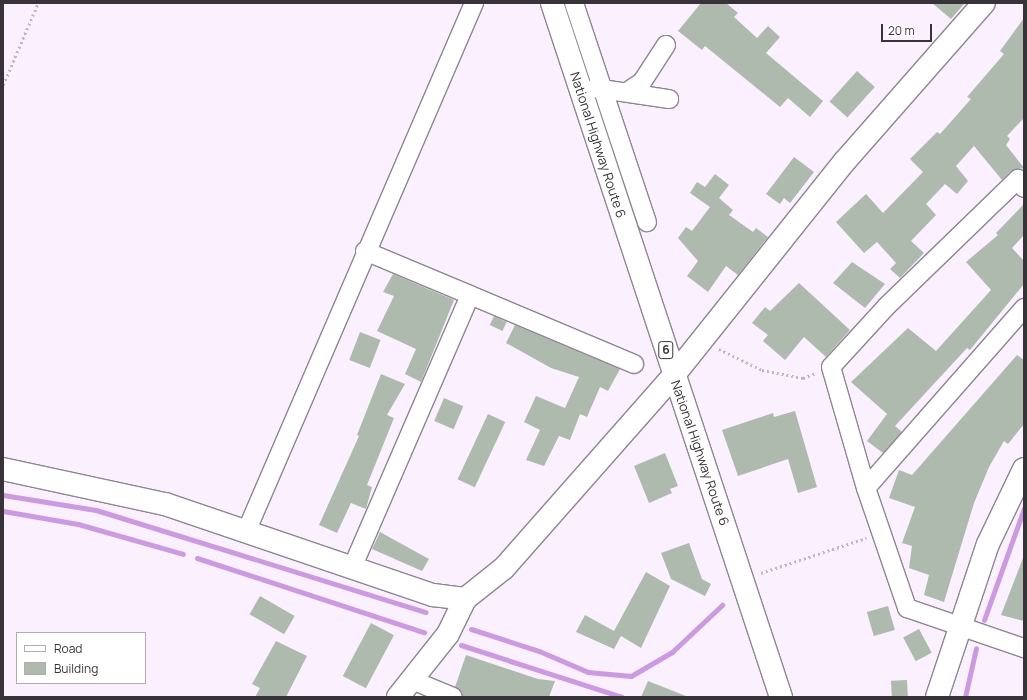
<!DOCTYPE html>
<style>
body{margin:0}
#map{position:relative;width:1027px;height:700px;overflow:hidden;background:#faf0fe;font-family:Manrope,sans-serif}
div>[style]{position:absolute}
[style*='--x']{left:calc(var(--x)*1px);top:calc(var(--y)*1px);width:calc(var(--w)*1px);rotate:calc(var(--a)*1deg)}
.stream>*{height:5px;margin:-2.5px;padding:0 2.5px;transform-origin:2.5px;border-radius:2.5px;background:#cb9ae1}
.building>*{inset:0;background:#aebaae;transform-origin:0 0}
.path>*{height:2.5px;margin-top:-1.25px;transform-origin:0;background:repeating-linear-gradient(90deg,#bfb6c2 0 2px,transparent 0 5px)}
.roads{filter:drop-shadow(1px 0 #8e8592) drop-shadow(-1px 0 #8e8592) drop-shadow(0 1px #8e8592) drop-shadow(0 -1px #8e8592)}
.street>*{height:18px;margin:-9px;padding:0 9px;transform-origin:9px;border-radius:9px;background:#fff}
.secondary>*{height:22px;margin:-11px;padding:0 11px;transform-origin:11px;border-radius:11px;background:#fff}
.highway>*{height:22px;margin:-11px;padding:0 11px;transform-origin:11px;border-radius:11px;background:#fff}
span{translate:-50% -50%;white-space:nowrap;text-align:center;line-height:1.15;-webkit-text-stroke:4px #fff;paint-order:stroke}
.shield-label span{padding:1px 3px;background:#fff;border:1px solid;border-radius:3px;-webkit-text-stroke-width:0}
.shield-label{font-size:12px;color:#373338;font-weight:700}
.street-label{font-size:13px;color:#373338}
.frame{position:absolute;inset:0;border:4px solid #373338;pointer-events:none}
.legend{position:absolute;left:16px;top:632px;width:130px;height:52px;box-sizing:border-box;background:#fff;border:1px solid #afadaf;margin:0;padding:5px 7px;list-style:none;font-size:12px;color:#373338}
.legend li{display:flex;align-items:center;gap:8px;height:20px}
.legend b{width:20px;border:1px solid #afadaf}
.scale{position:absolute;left:881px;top:24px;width:51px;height:18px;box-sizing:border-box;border:2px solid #373338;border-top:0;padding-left:5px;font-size:12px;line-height:14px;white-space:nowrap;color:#373338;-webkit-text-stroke:3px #fff;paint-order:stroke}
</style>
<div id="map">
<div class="stream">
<div style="--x:3;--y:495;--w:94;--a:9.2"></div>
<div style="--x:96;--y:510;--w:345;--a:17.2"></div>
<div style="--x:3;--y:511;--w:76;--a:9.8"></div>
<div style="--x:78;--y:524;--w:109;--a:15.9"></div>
<div style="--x:197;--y:558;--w:239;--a:18.1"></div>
<div style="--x:984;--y:620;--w:119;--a:-70.3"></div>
<div style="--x:471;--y:629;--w:71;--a:17.9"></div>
<div style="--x:539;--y:651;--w:53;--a:23.2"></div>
<div style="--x:588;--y:672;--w:43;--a:5.3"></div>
<div style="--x:631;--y:676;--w:48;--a:-30.3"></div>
<div style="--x:672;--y:652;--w:69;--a:-43.2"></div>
<div style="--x:461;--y:645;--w:169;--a:17.9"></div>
<div style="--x:965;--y:697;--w:50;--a:-77.3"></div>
</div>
<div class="building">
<div style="clip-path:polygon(701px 3px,726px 3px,738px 13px,734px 17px,757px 38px,768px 26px,780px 37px,766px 53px,823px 101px,810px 117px,788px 98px,780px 107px,705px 46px,702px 50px,678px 31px)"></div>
<div style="clip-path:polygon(932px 3px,965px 3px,951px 19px)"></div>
<div style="clip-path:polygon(1024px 18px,1024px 118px,1007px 136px,1010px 139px,1006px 145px,1024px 168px,1011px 171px,1002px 180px,974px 146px,956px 166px,968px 181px,957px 194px,945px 184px,926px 204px,936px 215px,911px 241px,924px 253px,900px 278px,890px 269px,896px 263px,877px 242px,864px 253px,836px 222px,866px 194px,883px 213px,923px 172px,910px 159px,937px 132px,940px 134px,971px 99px,967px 97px,1004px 54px,1000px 51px)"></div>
<div style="left:857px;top:71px;width:24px;height:41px;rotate:42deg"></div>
<div style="clip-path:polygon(794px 157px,814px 172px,790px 203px,784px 198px,780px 204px,766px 194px)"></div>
<div style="clip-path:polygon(715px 174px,729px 185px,719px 198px,733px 210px,729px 215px,753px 232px,756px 228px,768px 237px,738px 275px,726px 266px,708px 292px,687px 276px,698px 261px,678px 238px,686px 227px,692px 231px,710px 207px,690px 193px,697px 182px,705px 187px)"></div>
<div style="clip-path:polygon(1024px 204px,1024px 235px,1012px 248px,1024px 261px,1024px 284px,970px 350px,967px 348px,895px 426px,902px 432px,883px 453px,867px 441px,887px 414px,851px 382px,908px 328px,936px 351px,991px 290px,966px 262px,998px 235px,996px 233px)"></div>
<div style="clip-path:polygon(852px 262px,885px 284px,865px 308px,833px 283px)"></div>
<div style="clip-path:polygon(393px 274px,454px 300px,421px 382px,405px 374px,416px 349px,377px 331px,394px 296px,383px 292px)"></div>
<div style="clip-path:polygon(799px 283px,850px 330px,826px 357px,804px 337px,785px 360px,763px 341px,768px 335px,752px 323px,765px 307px,770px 311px)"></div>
<div style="left:494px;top:316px;width:14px;height:10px;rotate:25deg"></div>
<div style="clip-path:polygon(515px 325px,620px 369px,608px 391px,600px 387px,587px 417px,580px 414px,570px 440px,559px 436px,544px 466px,526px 460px,540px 430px,524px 422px,536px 396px,565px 408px,579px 377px,551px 368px,506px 343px)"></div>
<div style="left:360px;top:332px;width:22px;height:30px;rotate:21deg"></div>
<div style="clip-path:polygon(1017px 355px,1024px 360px,1024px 424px,1008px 444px,1004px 441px,989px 467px,974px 503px,944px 602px,924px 595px,929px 575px,909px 568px,912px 546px,902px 543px,915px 507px,889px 498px,899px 470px,912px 475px)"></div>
<div style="clip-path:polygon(381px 374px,405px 384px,387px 415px,394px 418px,367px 485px,372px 487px,366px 509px,351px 503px,337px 533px,319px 525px,359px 436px,357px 435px)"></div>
<div style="left:444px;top:398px;width:21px;height:25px;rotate:23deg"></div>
<div style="clip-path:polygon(795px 411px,817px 487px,798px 493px,788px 459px,738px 476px,722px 430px,773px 413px,774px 417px)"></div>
<div style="left:488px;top:414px;width:19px;height:72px;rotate:25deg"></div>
<div style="clip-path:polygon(665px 453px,678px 486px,670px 489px,672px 493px,649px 503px,634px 466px)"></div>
<div style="clip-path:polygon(380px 532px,429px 559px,422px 571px,372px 549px)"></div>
<div style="clip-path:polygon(689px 543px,702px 579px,711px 584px,705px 596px,671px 579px,661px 553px)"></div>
<div style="clip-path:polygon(1023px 558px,1024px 558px,1024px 621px,1001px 615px)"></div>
<div style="clip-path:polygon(646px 572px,670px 586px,641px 648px,621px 636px,614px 649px,576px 632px,585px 615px,614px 631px)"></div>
<div style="left:260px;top:596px;width:40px;height:21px;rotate:30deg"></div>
<div style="left:888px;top:606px;width:25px;height:22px;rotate:74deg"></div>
<div style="left:371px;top:623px;width:26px;height:60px;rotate:28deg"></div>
<div style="left:919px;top:629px;width:27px;height:18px;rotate:62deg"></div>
<div style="clip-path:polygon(276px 641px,307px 656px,286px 697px,255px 697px,260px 688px,252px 684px)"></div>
<div style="clip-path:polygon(466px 655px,538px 679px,555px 681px,549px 697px,463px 697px,455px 687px)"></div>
<div style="left:907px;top:680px;width:17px;height:16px;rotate:87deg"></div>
<div style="clip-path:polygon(648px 681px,686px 696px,686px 697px,641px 697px)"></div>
</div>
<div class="path">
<div style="--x:3;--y:85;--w:89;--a:-66.9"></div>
<div style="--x:719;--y:349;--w:48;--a:26"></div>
<div style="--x:762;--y:370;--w:42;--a:11"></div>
<div style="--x:803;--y:378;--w:14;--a:-21"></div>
<div style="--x:761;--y:573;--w:111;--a:-18.4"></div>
</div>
<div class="roads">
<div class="street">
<div style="--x:574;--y:3;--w:231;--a:71.6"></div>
<div style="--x:595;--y:88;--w:75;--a:8.5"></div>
<div style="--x:627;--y:92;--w:18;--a:-34"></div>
<div style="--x:642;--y:82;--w:44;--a:-57"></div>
<div style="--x:1024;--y:188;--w:11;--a:-124"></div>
<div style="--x:1018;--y:179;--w:184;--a:135.9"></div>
<div style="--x:886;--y:307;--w:81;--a:132.5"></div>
<div style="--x:831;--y:367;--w:126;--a:73.9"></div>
<div style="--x:866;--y:488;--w:127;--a:71.1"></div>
<div style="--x:907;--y:608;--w:124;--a:18.9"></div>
<div style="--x:365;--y:251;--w:114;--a:22.7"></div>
<div style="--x:866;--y:488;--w:240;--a:-48.7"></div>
<div style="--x:246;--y:532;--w:576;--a:-66.68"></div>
<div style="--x:352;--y:568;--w:297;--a:-66.6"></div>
<div style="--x:470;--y:295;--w:178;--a:22.8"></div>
<div style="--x:412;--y:680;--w:44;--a:22.5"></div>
</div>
<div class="secondary">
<div style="--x:3;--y:469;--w:166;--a:12.2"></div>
<div style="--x:165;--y:504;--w:283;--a:18.8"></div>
<div style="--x:433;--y:595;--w:32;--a:7"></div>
<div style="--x:398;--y:697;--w:80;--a:-51.6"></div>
<div style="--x:448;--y:634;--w:39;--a:-64"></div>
<div style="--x:465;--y:599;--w:50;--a:-38.5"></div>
<div style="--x:504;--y:568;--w:257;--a:-48.6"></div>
<div style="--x:674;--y:375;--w:274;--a:-51.4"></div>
<div style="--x:845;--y:161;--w:210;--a:-48.7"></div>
<div style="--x:937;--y:697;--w:161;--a:-71.6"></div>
<div style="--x:988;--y:544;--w:83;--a:-64.4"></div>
</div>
<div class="highway">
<div style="--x:552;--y:3;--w:731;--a:71.74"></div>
</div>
</div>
<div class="shield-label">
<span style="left:666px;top:350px">6</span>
</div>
<div class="street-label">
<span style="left:598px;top:145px;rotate:72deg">National Highway Route 6</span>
<span style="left:700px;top:453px;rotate:71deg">National Highway Route 6</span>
</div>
<div class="frame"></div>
<ul class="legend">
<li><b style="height:5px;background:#fff"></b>Road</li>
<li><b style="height:11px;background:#aebaae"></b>Building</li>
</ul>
<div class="scale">20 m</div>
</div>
